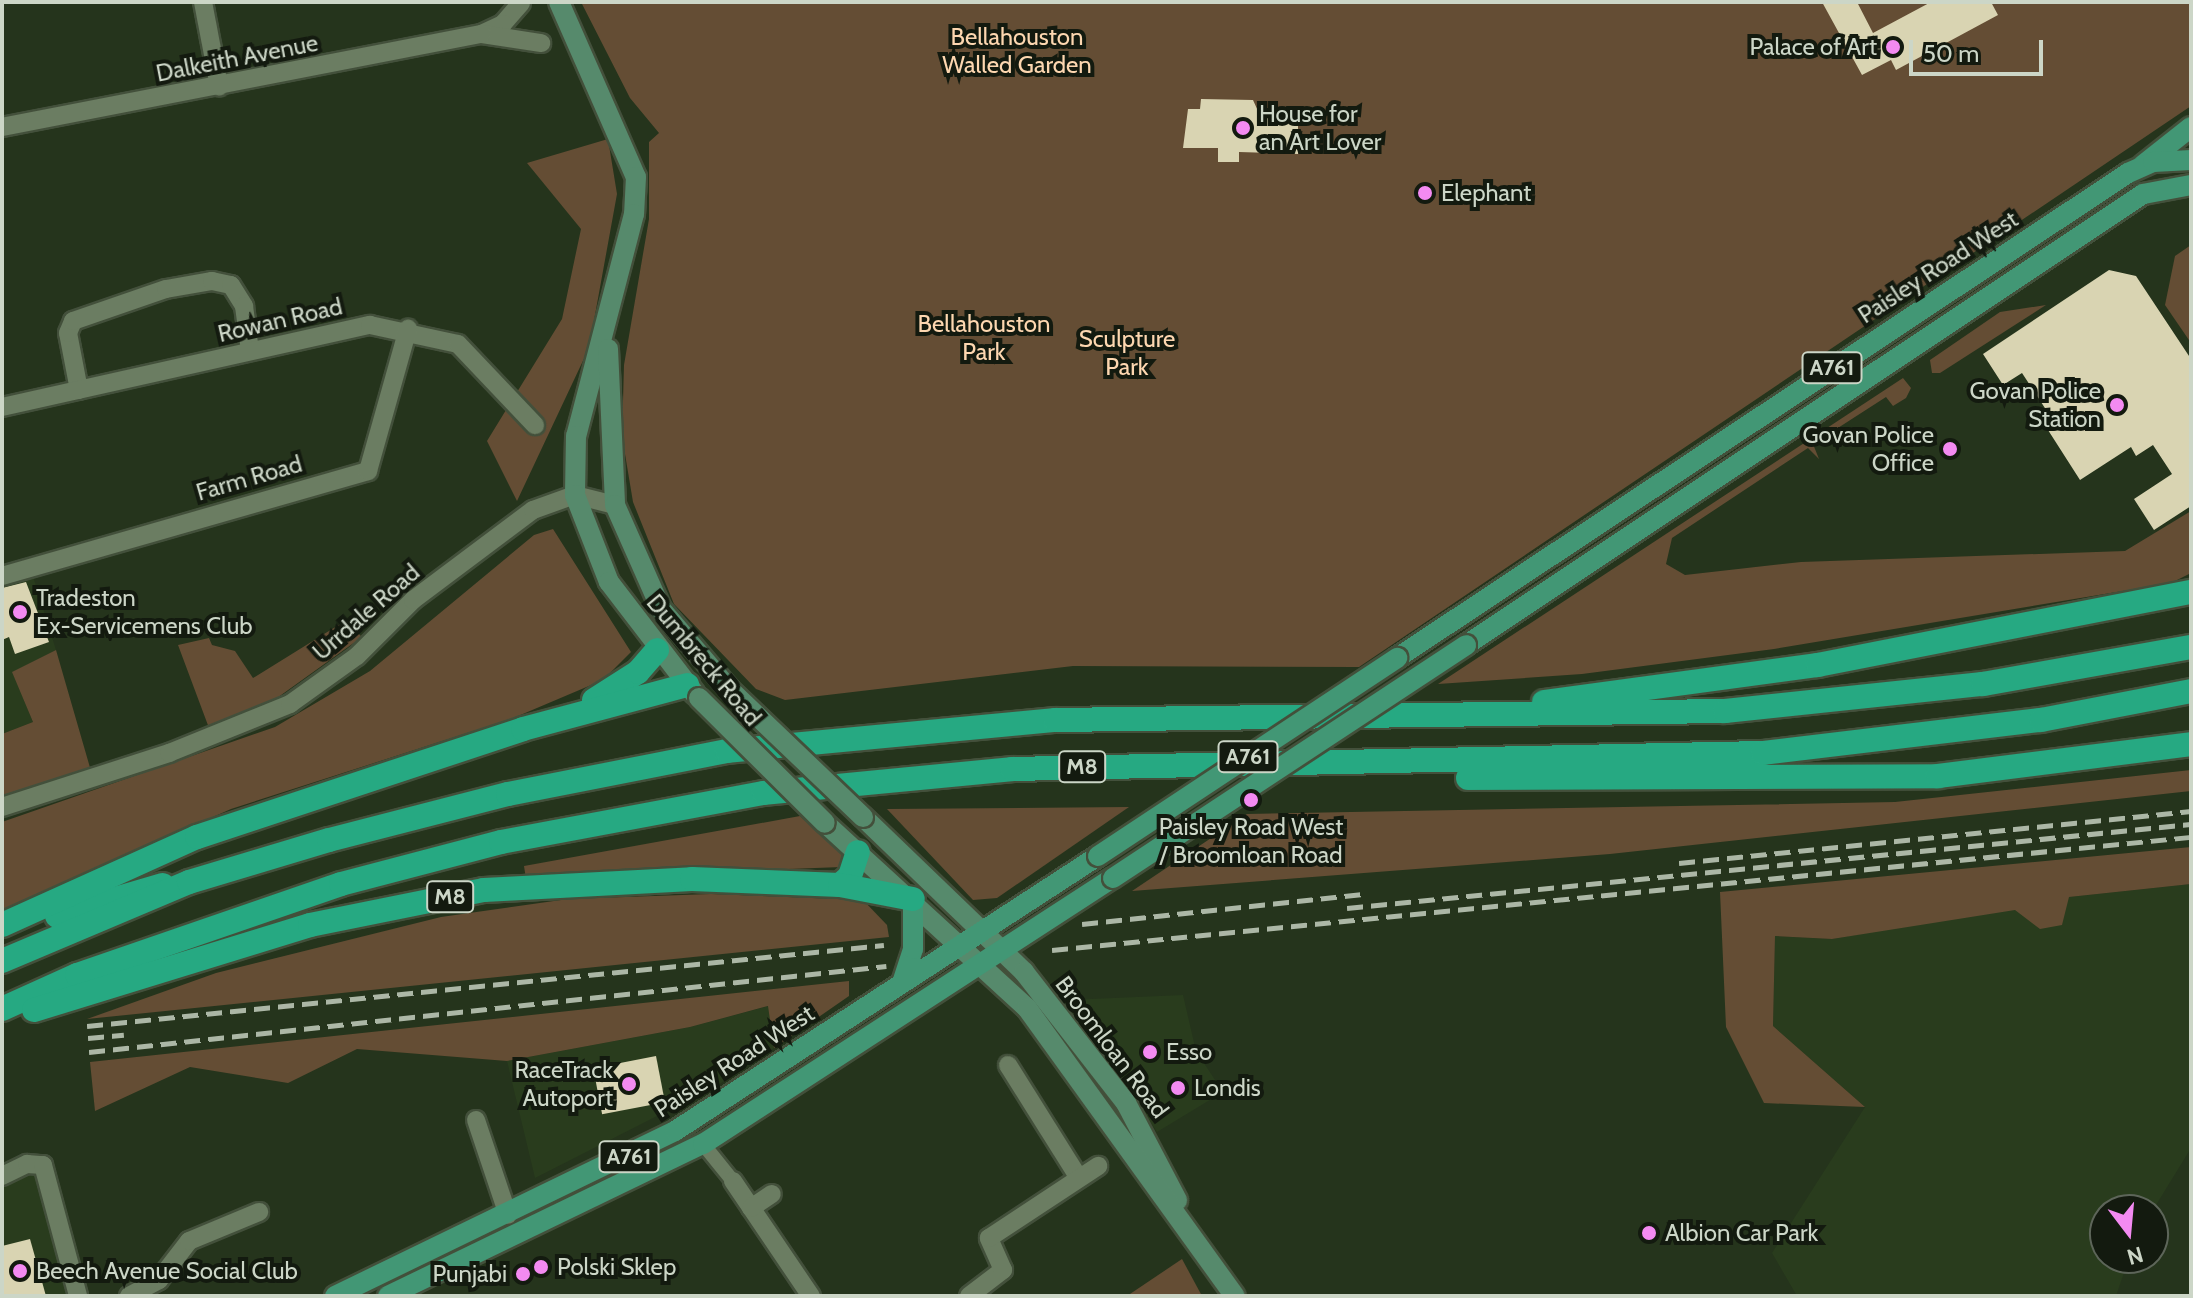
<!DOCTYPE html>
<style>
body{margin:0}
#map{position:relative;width:2193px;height:1298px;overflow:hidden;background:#25341c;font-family:Cabin,sans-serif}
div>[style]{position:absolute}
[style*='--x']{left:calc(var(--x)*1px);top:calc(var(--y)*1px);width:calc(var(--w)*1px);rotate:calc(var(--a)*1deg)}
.built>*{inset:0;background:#293c1d}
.green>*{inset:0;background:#644d34}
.building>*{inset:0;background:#d9d4b2;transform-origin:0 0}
.roads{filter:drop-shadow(2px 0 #43503b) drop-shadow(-2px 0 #43503b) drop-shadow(0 2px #43503b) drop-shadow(0 -2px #43503b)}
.pedestrian>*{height:14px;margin:-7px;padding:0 7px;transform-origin:7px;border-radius:7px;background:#6b7d62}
.minor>*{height:18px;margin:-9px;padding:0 9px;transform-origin:9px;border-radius:9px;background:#6b7d62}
.secondary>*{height:20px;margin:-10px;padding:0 10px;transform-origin:10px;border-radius:10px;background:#568a6c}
.primary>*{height:20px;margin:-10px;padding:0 10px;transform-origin:10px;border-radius:10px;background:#429775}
.motorway>*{height:24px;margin:-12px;padding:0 12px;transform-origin:12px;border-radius:12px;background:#26a982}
.rail>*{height:5px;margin-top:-2.5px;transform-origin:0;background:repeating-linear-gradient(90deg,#acb7a6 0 16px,transparent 0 24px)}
.bridges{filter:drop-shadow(2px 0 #43503b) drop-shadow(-2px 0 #43503b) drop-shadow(0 2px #43503b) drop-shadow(0 -2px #43503b)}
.secondary-bridge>*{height:20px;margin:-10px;padding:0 10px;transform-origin:10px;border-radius:10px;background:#568a6c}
.primary-bridge>*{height:20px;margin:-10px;padding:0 10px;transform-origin:10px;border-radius:10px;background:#429775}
.dots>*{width:22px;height:22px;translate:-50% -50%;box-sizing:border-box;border:4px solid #131a0f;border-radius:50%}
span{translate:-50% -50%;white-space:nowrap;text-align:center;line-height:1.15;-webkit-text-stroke:8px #131a0f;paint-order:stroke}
.shield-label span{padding:2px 6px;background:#131a0f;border:2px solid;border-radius:6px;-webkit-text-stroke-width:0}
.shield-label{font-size:22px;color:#ccd6c7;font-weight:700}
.park-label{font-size:24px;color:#fdd7b0}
.poi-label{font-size:24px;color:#ccd6c7}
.right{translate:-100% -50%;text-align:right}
.left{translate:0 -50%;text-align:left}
.street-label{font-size:24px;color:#ccd6c7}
.frame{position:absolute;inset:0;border:4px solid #ccd6c7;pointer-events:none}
.north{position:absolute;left:2089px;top:1194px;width:80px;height:80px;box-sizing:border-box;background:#131a0f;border:2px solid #5d6559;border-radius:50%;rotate:164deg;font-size:22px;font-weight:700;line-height:32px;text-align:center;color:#ccd6c7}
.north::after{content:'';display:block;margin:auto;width:28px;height:36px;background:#f38af1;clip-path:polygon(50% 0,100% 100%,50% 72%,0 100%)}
.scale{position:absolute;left:1909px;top:40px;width:134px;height:36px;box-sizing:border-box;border:4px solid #ccd6c7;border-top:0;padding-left:10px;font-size:24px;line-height:28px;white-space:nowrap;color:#ccd6c7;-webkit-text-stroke:6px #131a0f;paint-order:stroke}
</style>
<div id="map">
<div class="built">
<div style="clip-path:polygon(32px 573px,56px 650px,13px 672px,33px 722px,2px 734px,2px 583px)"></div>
<div style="clip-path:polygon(2191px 884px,2191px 1148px,2153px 1210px,2105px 1210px,2105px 1258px,2129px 1258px,2116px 1296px,1797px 1296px,1772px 1253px,1865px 1107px,1773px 1026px,1775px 936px,1832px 939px,2069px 897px)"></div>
<div style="clip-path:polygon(1183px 995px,1196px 1051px,1223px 1092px,1157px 1132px,1068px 1000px)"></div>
<div style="clip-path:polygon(769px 1006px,774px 1048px,718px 1085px,535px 1178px,507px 1061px,690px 1027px)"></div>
<div style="clip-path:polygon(35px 1169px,68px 1296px,2px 1296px,2px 1186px)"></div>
</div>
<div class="green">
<div style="clip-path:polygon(581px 2px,2191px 2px,2191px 106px,1359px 667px,1073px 666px,785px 700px,756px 689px,674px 604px,633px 502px,622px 436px,624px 365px,649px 219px,649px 142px,659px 133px,630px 98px)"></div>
<div style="clip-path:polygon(608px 139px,617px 194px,589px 348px,517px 501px,487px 441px,562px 319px,581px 229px,527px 163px)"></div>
<div style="clip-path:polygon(2191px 245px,2191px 343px,2165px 305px,2175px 256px)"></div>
<div style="clip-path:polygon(2046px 305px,1940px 373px,1932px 373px,1930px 360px,2000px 312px)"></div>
<div style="clip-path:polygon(1903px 378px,1911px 388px,1906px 398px,1893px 406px,1886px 397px,1813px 444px,1819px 459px,1808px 448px,1672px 538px,1666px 564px,1685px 575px,1801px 562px,2125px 551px,2191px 511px,2191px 573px,2171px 583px,1774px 649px,1582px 674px,1438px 684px)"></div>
<div style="clip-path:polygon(553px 529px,631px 652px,603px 680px,511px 719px,231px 809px,2px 910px,2px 822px,275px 727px,370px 671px,534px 535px)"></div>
<div style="clip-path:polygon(345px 621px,362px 637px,277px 698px,209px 728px,178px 645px,209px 638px,212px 645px,235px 651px,253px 678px)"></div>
<div style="clip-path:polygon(56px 650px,91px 771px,2px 798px,2px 734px,33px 722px,12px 672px)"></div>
<div style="clip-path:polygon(2191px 770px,2191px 791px,1610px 854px,1132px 891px,1247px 814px,1895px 802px)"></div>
<div style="clip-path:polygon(1129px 807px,997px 898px,973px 900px,887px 809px)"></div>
<div style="clip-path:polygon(800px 816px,844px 856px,842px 867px,526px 879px,524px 866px)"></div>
<div style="clip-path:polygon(2191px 847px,2191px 884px,2069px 897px,2062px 925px,2040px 929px,2015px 910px,1832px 939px,1775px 936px,1773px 1026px,1865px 1107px,1764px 1103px,1726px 1027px,1720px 892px)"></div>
<div style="clip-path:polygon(711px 894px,863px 900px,887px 925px,889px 937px,87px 1019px,216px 973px,441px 917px,568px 899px)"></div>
<div style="clip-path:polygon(849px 981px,849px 996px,774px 1048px,768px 1006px,690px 1027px,507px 1061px,357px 1049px,288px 1083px,190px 1067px,95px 1111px,90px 1062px)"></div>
<div style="clip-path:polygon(1182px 1259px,1202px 1296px,1127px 1296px)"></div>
</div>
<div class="building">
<div style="clip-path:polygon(1822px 2px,1857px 2px,1873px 33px,1931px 2px,1991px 2px,1998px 15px,1896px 70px,1891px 60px,1862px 75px)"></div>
<div style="clip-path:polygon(1201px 99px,1253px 100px,1258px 111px,1298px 119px,1298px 154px,1239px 152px,1239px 162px,1218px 162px,1218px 148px,1183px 148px,1188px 109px,1200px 109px)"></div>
<div style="clip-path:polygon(2109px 270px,2136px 276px,2191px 359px,2191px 506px,2154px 530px,2134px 499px,2172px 474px,2153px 445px,2136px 456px,2131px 447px,2080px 480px,2048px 430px,2056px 425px,2022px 373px,2003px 385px,1983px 354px)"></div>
<div style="clip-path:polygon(26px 582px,49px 642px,15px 654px,9px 637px,2px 640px,2px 588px)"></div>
<div style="left:656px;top:1056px;width:47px;height:64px;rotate:79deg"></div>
<div style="clip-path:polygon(30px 1239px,46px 1296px,2px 1296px,2px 1246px)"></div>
</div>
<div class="roads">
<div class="pedestrian">
<div style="--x:703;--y:1144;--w:48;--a:51"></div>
</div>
<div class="minor">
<div style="--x:203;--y:2;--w:86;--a:79.2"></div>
<div style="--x:521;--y:3;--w:28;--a:131"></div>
<div style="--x:503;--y:24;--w:23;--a:155"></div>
<div style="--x:482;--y:34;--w:60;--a:8.7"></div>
<div style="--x:2;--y:127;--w:489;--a:-11"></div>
<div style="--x:79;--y:390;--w:58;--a:-100.9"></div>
<div style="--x:68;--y:333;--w:13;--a:-67"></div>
<div style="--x:73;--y:321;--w:98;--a:-19"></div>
<div style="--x:166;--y:289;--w:47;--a:-9.9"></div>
<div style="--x:212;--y:281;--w:19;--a:12"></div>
<div style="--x:231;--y:285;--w:25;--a:58"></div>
<div style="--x:244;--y:306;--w:45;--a:82.4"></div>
<div style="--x:2;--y:407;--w:377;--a:-12.6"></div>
<div style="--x:370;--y:325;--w:90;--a:12.2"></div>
<div style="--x:458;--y:344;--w:112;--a:46.5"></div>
<div style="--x:2;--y:576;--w:381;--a:-16"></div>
<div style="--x:368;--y:471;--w:148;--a:-74.3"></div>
<div style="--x:2;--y:807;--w:176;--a:-17.9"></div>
<div style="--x:169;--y:753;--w:131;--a:-22"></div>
<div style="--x:290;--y:704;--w:82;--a:-35.6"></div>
<div style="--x:357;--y:656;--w:79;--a:-45"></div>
<div style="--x:413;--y:600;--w:150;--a:-36.9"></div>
<div style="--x:533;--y:510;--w:45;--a:-19.7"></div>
<div style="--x:575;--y:495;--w:41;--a:14"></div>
<div style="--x:1008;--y:1065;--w:133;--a:57.9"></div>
<div style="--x:476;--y:1120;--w:100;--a:71.4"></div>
<div style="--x:2;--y:1176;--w:28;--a:-26"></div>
<div style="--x:27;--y:1164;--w:16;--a:4"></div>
<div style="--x:43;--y:1165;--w:136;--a:75"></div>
<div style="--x:733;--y:1181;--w:139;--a:55.9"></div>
<div style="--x:751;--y:1208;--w:25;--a:-34"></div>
<div style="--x:129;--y:1296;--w:34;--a:-28"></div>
<div style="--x:159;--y:1280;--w:49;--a:-52.4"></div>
<div style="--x:189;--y:1241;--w:76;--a:-22.5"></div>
<div style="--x:969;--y:1296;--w:43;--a:-37.4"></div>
<div style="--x:1003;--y:1270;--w:35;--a:-114"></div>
<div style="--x:989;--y:1238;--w:131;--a:-33.4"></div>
</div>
<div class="secondary">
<div style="--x:559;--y:2;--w:191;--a:66.3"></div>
<div style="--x:636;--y:177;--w:37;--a:93"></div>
<div style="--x:634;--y:214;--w:229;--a:104.6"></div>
<div style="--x:576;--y:436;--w:59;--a:91"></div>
<div style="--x:575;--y:495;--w:93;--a:68.7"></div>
<div style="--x:609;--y:582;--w:141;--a:52.5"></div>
<div style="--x:608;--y:349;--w:156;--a:87.4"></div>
<div style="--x:615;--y:505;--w:114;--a:66.1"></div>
<div style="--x:661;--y:609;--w:106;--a:49.6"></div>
<div style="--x:863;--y:817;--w:223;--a:43.9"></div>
<div style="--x:1024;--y:972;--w:166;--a:52.1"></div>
<div style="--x:1126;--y:1103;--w:110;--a:62.3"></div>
<div style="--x:825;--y:823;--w:274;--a:42.5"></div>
<div style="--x:1027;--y:1008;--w:355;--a:54.2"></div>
</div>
<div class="primary">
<div style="--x:2143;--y:165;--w:61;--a:-38.4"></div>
<div style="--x:1466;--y:645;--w:813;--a:-33.67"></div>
<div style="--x:2143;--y:194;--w:49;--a:-10.6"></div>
<div style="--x:1397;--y:658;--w:877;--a:-33.56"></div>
<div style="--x:2128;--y:173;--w:27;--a:-24"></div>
<div style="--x:2153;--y:162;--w:38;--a:-3"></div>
<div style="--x:902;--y:983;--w:36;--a:-72"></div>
<div style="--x:913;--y:949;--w:50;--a:-90"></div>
<div style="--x:335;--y:1296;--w:378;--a:-25.9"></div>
<div style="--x:675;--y:1131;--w:505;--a:-33.03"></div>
<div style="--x:388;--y:1296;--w:350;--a:-25.8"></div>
<div style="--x:703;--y:1144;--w:489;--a:-33"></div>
</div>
<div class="motorway">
<div style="--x:594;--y:700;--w:52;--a:-32.5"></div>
<div style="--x:638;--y:672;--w:29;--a:-49"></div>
<div style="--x:1544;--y:702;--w:276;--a:-7.7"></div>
<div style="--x:1818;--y:665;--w:380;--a:-11.1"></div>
<div style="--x:1468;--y:778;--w:470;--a:-0.2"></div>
<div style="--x:1938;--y:776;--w:255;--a:-7.2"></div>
<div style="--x:840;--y:885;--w:13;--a:-42"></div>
<div style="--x:850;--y:876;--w:25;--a:-72"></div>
<div style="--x:57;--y:916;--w:110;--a:-16.3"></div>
<div style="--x:2;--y:925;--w:214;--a:-24.3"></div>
<div style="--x:197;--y:837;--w:343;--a:-18.3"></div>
<div style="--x:523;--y:729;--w:170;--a:-15"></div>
<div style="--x:2;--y:961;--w:203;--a:-22.9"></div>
<div style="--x:189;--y:882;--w:146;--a:-16.7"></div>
<div style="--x:329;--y:840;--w:185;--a:-14.4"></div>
<div style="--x:508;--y:794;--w:223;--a:-11.1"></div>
<div style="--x:727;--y:751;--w:329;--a:-5.4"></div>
<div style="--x:1055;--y:720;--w:670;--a:-0.77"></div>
<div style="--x:1725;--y:711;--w:259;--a:-6"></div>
<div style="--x:1983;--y:684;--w:211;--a:-10.1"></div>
<div style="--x:2;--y:1009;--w:82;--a:-24.4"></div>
<div style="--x:77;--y:975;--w:279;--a:-19"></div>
<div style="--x:341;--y:884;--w:165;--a:-14.7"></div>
<div style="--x:501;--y:842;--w:268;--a:-10.6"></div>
<div style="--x:764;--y:793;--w:249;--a:-5.5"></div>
<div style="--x:1012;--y:769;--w:751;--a:-1.22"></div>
<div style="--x:1763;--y:753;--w:280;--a:-6.8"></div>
<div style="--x:2041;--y:720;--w:153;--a:-10.9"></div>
<div style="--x:34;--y:1010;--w:289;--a:-17.1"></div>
<div style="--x:310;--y:925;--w:177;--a:-11.4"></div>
<div style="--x:484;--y:890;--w:208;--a:-3"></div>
<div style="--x:692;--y:879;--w:148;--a:2.3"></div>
<div style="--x:840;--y:885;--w:74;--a:10.9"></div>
</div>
</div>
<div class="rail">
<div style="--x:1679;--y:863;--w:515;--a:-5.8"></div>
<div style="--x:1347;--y:908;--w:848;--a:-5.68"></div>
<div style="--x:1082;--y:924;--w:285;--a:-6.1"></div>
<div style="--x:1052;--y:950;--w:1145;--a:-5.67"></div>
<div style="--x:87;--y:1026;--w:801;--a:-5.8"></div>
<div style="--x:88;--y:1038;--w:36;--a:-5"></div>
<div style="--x:89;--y:1052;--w:802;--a:-6.16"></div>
</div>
<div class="bridges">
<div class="secondary-bridge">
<div style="--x:730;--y:690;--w:184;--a:43.7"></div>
<div style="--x:699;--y:698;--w:177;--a:44.8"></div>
</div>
<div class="primary-bridge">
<div style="--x:1098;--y:856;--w:359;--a:-33.5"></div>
<div style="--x:1113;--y:878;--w:423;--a:-33.4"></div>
</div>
</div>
<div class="dots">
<div style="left:1893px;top:47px;background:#f38af1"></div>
<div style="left:1243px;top:128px;background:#f38af1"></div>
<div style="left:1425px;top:193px;background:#f38af1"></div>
<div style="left:2117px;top:405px;background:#f38af1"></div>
<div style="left:1950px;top:449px;background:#f38af1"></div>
<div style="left:20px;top:612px;background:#f38af1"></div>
<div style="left:1251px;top:800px;background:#f38af1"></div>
<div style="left:1150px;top:1052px;background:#f38af1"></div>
<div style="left:629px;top:1084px;background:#f38af1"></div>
<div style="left:1178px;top:1088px;background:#f38af1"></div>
<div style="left:1649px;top:1233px;background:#f38af1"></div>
<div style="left:541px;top:1267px;background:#f38af1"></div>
<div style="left:20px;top:1271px;background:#f38af1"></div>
<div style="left:523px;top:1274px;background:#f38af1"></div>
</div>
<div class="shield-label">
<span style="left:1832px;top:368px">A761</span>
<span style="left:1248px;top:757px">A761</span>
<span style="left:1082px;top:767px">M8</span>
<span style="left:450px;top:897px">M8</span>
<span style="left:629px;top:1157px">A761</span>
</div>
<div class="park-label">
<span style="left:1017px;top:51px">Bellahouston<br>Walled Garden</span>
<span style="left:984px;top:338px">Bellahouston<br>Park</span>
<span style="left:1127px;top:353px">Sculpture<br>Park</span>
</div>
<div class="poi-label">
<span class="right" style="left:1877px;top:47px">Palace of Art</span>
<span class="left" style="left:1259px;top:128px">House for<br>an Art Lover</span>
<span class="left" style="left:1441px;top:193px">Elephant</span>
<span class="right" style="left:2101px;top:405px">Govan Police<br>Station</span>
<span class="right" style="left:1934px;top:449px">Govan Police<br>Office</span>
<span class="left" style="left:36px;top:612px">Tradeston<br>Ex-Servicemens Club</span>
<span style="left:1251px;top:841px">Paisley Road West<br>/ Broomloan Road</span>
<span class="left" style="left:1166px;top:1052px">Esso</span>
<span class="right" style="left:613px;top:1084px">RaceTrack<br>Autoport</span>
<span class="left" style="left:1194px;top:1088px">Londis</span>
<span class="left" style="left:1665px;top:1233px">Albion Car Park</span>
<span class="left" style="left:557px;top:1267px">Polski Sklep</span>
<span class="left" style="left:36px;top:1271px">Beech Avenue Social Club</span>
<span class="right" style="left:507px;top:1274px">Punjabi</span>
</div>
<div class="street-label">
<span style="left:237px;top:58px;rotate:-11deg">Dalkeith Avenue</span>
<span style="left:1938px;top:267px;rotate:-33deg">Paisley Road West</span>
<span style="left:280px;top:320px;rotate:-13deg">Rowan Road</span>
<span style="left:249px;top:478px;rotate:-16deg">Farm Road</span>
<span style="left:366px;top:612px;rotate:-41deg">Urrdale Road</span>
<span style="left:704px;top:660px;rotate:50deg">Dumbreck Road</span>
<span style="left:1112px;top:1047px;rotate:53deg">Broomloan Road</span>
<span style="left:734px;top:1061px;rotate:-33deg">Paisley Road West</span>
</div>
<div class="frame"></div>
<div class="north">N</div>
<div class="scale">50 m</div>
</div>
